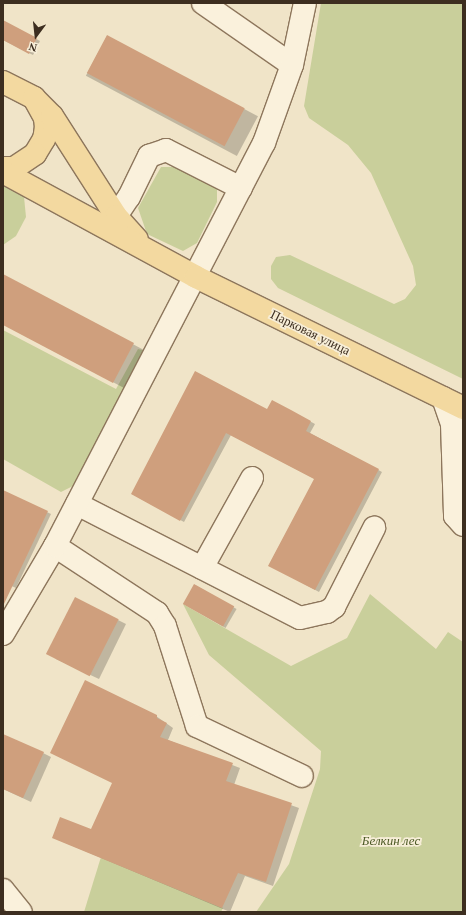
<!DOCTYPE html>
<meta charset="utf-8">
<style>
body{margin:0}
#map{position:relative;width:466px;height:915px;overflow:hidden;background:#f0e4c8;font-family:"Times New Roman",serif}
div>[style]{position:absolute}
[style*='--x']{left:calc(var(--x)*1px);top:calc(var(--y)*1px);width:calc(var(--w)*1px);rotate:calc(var(--a)*1deg)}
.green>*{inset:0;background:#c9cf9b}
.shadow>*{inset:0;background:#0003;transform-origin:0 0}
.building>*{inset:0;background:#cf9f7d;transform-origin:0 0}
.roads{filter:drop-shadow(1px 0 #8d765c) drop-shadow(-1px 0 #8d765c) drop-shadow(0 1px #8d765c) drop-shadow(0 -1px #8d765c)}
.minor>*{height:22px;margin:-11px;padding:0 11px;transform-origin:11px;border-radius:11px;background:#faf1dc}
.major>*{height:22px;margin:-11px;padding:0 11px;transform-origin:11px;border-radius:11px;background:#f3d9a0}
span{translate:-50% -50%;white-space:nowrap;text-align:center;line-height:1.15;-webkit-text-stroke:3.5px #f7eed8;paint-order:stroke}
.street-label{font-size:13px;color:#3d2e20}
.park-label{font-size:13px;color:#4d5a26;font-style:italic}
.frame{position:absolute;inset:0;border:4px solid #3d2e20;pointer-events:none}
.north{position:absolute;left:16px;top:16px;width:40px;height:40px;-webkit-text-stroke:3px #f7eed8;paint-order:stroke;rotate:195deg;font-size:11px;font-weight:700;line-height:16px;text-align:center;color:#3d2e20}
.north::after{content:'';display:block;margin:auto;width:14px;height:18px;background:#3d2e20;clip-path:polygon(50% 0,100% 100%,50% 72%,0 100%)}
</style>
<div id="map">
<div class="green">
<div style="clip-path:polygon(321px 3px,463px 3px,463px 379px,278px 288px,271px 279px,271px 266px,276px 257px,290px 255px,394px 304px,405px 299px,416px 285px,413px 266px,371px 173px,348px 145px,309px 118px,304px 106px)"></div>
<div style="clip-path:polygon(161px 167px,180px 167px,217px 187px,217px 202px,197px 243px,183px 251px,147px 234px,138px 208px)"></div>
<div style="clip-path:polygon(3px 186px,24px 197px,26px 217px,16px 236px,3px 245px)"></div>
<div style="clip-path:polygon(3px 330px,116px 389px,138px 349px,147px 351px,79px 483px,61px 492px,3px 459px)"></div>
<div style="clip-path:polygon(370px 594px,436px 649px,448px 632px,463px 642px,463px 912px,256px 912px,289px 864px,320px 769px,321px 751px,209px 655px,183px 604px,291px 666px,347px 638px)"></div>
<div style="clip-path:polygon(101px 857px,223px 908px,221px 912px,84px 912px)"></div>
</div>
<div class="shadow">
<div style="clip-path:polygon(3px 21px,40px 41px,33px 55px,3px 40px)"></div>
<div style="left:107px;top:36px;width:171px;height:45px;rotate:28deg"></div>
<div style="clip-path:polygon(3px 276px,144px 350px,124px 388px,3px 324px)"></div>
<div style="clip-path:polygon(196px 373px,268px 411px,272px 401px,315px 424px,310px 433px,382px 472px,319px 592px,269px 565px,315px 479px,231px 435px,184px 522px,132px 494px)"></div>
<div style="clip-path:polygon(3px 491px,51px 514px,16px 588px,3px 582px)"></div>
<div style="left:195px;top:585px;width:48px;height:22px;rotate:30deg"></div>
<div style="clip-path:polygon(118px 620px,126px 624px,99px 679px,56px 659px)"></div>
<div style="clip-path:polygon(156px 716px,173px 728px,168px 740px,240px 768px,234px 785px,299px 808px,273px 886px,245px 876px,230px 912px,61px 841px,92px 830px)"></div>
<div style="clip-path:polygon(3px 745px,43px 753px,51px 757px,31px 802px,3px 789px)"></div>
</div>
<div class="building">
<div style="clip-path:polygon(3px 20px,37px 38px,29px 54px,3px 40px)"></div>
<div style="left:107px;top:35px;width:156px;height:43px;rotate:28deg"></div>
<div style="clip-path:polygon(3px 274px,134px 343px,113px 383px,3px 325px)"></div>
<div style="clip-path:polygon(195px 371px,267px 409px,272px 400px,291px 410px,311px 421px,306px 431px,379px 469px,315px 590px,268px 566px,314px 479px,226px 433px,180px 521px,131px 494px)"></div>
<div style="clip-path:polygon(3px 490px,48px 511px,3px 606px)"></div>
<div style="left:194px;top:584px;width:46px;height:23px;rotate:29deg"></div>
<div style="left:75px;top:597px;width:49px;height:64px;rotate:27deg"></div>
<div style="clip-path:polygon(85px 680px,157px 715px,157px 718px,167px 723px,160px 737px,233px 763px,226px 781px,292px 803px,266px 882px,238px 873px,222px 908px,52px 838px,60px 817px,91px 829px,112px 783px,50px 753px)"></div>
<div style="clip-path:polygon(3px 734px,44px 752px,23px 798px,3px 789px)"></div>
</div>
<div class="roads">
<div class="minor">
<div style="--x:203;--y:3;--w:108;--a:34.9"></div>
<div style="--x:116;--y:216;--w:23;--a:-56"></div>
<div style="--x:129;--y:197;--w:46;--a:-64"></div>
<div style="--x:149;--y:156;--w:18;--a:-19"></div>
<div style="--x:166;--y:150;--w:84;--a:26.9"></div>
<div style="--x:443;--y:398;--w:28;--a:71"></div>
<div style="--x:452;--y:424;--w:92;--a:88.1"></div>
<div style="--x:455;--y:516;--w:12;--a:48"></div>
<div style="--x:77;--y:504;--w:250;--a:27.1"></div>
<div style="--x:300;--y:618;--w:28;--a:-13"></div>
<div style="--x:327;--y:612;--w:9;--a:-36"></div>
<div style="--x:334;--y:607;--w:89;--a:-63.1"></div>
<div style="--x:55;--y:546;--w:122;--a:33.3"></div>
<div style="--x:157;--y:613;--w:15;--a:58"></div>
<div style="--x:165;--y:626;--w:105;--a:72.3"></div>
<div style="--x:197;--y:726;--w:116;--a:25.5"></div>
<div style="--x:202;--y:568;--w:103;--a:-60.9"></div>
<div style="--x:3;--y:634;--w:102;--a:-59.4"></div>
<div style="--x:55;--y:546;--w:454;--a:-62.6"></div>
<div style="--x:264;--y:143;--w:83;--a:-70.3"></div>
<div style="--x:292;--y:65;--w:63;--a:-78.2"></div>
<div style="--x:3;--y:890;--w:28;--a:51"></div>
</div>
<div class="major">
<div style="--x:3;--y:82;--w:35;--a:27"></div>
<div style="--x:34;--y:98;--w:23;--a:61"></div>
<div style="--x:45;--y:118;--w:9;--a:84"></div>
<div style="--x:46;--y:127;--w:12;--a:99"></div>
<div style="--x:44;--y:139;--w:17;--a:121"></div>
<div style="--x:35;--y:154;--w:25;--a:146"></div>
<div style="--x:14;--y:168;--w:11;--a:180"></div>
<div style="--x:34;--y:98;--w:25;--a:45"></div>
<div style="--x:52;--y:116;--w:119;--a:57.4"></div>
<div style="--x:116;--y:216;--w:31;--a:48"></div>
<div style="--x:3;--y:172;--w:220;--a:28.5"></div>
<div style="--x:196;--y:277;--w:297;--a:26.1"></div>
</div>
</div>
<div class="street-label">
<span style="left:310px;top:333px;rotate:26deg">Парковая улица</span>
</div>
<div class="park-label">
<span style="left:391px;top:841px">Белкин лес</span>
</div>
<div class="frame"></div>
<div class="north">N</div>
</div>
